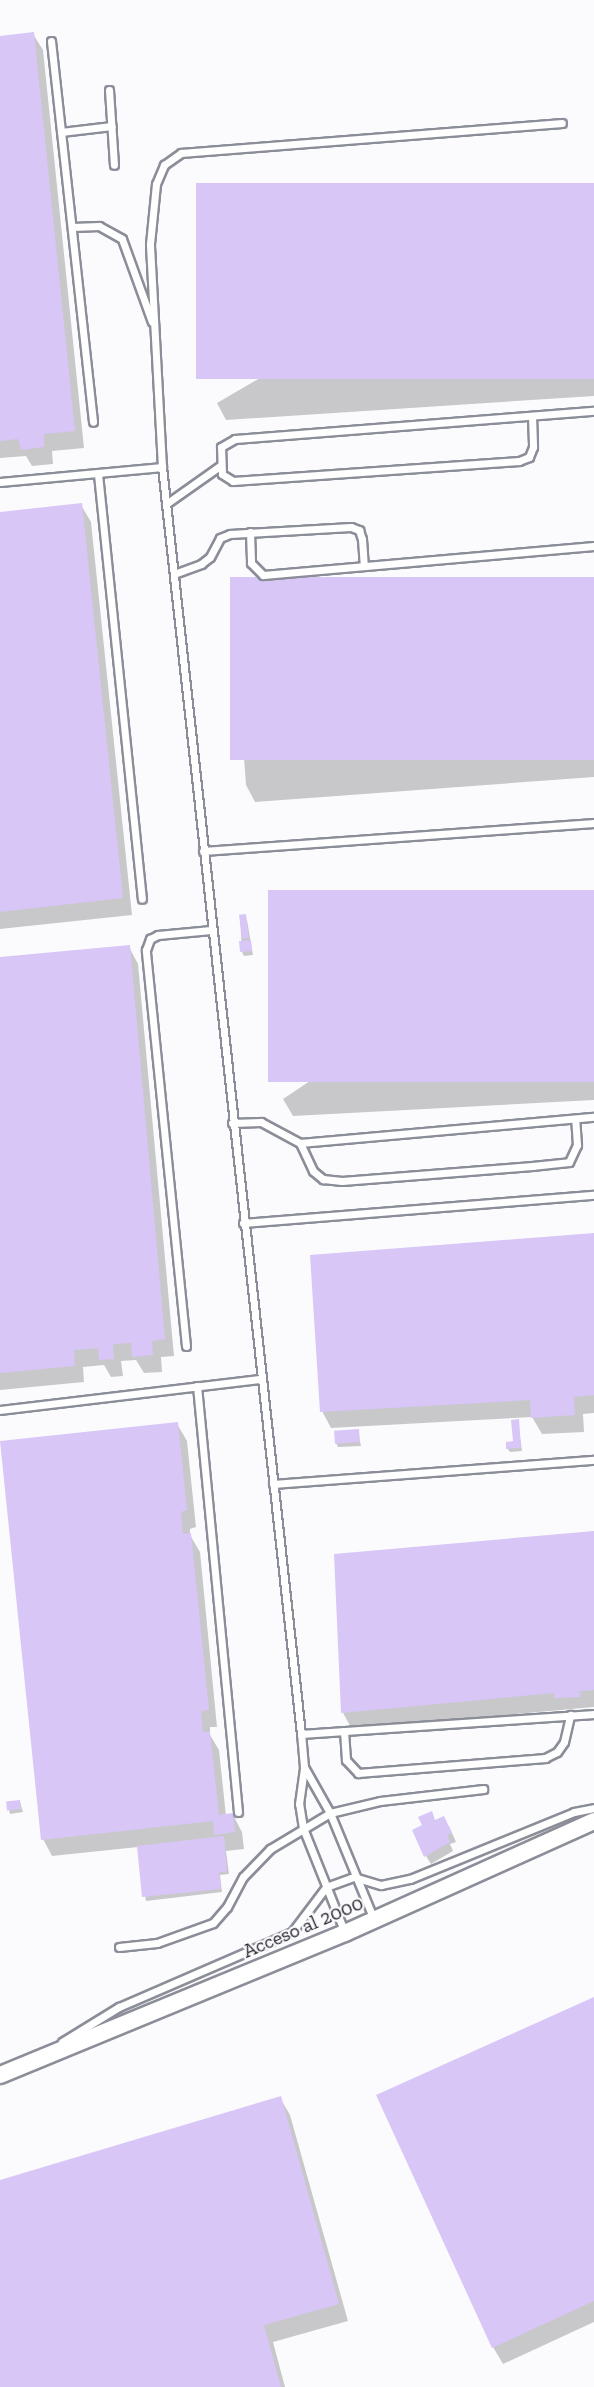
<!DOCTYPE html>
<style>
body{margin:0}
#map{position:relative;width:594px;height:2387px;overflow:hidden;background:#fbfbfe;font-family:"Zilla Slab",serif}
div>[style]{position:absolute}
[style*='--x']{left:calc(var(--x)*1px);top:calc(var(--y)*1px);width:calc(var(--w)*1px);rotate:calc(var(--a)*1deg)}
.shadow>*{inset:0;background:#0003}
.building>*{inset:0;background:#d7c6f6;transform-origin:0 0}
.roads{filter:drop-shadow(2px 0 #8b8e98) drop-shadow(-2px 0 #8b8e98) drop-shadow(0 2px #8b8e98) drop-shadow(0 -2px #8b8e98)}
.service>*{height:7px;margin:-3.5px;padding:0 3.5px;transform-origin:3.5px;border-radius:3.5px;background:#fff}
.tertiary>*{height:16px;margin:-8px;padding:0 8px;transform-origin:8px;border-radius:8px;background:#fff}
span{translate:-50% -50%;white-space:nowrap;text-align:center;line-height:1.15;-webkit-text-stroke:4.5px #fbfbfe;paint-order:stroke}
.street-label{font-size:20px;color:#28292e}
</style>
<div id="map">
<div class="shadow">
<div style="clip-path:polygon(33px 34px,43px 50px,84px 448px,52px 451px,53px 464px,32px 466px,26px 456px,0 458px,0 37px)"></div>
<div style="clip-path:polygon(594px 184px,594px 396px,226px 420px,217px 403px)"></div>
<div style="clip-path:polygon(81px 505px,91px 522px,132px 915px,0 929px,0 514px)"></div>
<div style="clip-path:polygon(594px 578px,594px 777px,255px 802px,246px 785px,233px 605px)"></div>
<div style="clip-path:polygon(594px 891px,594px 1100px,293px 1116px,283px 1099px)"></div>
<div style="clip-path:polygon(240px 916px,247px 920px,253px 955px,244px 956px,242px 952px)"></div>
<div style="clip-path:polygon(129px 947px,138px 964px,174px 1356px,161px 1357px,162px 1372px,144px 1373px,136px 1360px,121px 1361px,123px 1376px,111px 1377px,104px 1365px,83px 1367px,84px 1382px,0 1390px,0 959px)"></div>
<div style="clip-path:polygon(594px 1234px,594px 1413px,583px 1414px,584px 1432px,542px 1434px,532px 1417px,331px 1428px,322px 1411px)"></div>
<div style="clip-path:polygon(518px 1421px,522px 1451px,510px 1452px,507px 1448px,514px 1443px)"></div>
<div style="clip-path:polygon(177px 1424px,187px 1441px,196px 1527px,190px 1529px,190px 1535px,200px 1552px,217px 1727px,210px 1727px,210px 1735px,219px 1750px,226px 1816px,233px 1815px,242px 1832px,244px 1849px,226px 1851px,229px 1874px,220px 1875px,222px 1892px,146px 1901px,138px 1847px,52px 1856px,43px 1839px)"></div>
<div style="clip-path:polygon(358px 1431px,361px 1446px,338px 1447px,336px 1443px)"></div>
<div style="clip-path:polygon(594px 1533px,594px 1707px,352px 1729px,343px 1713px)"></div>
<div style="clip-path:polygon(20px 1802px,23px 1812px,10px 1814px,7px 1803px)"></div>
<div style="clip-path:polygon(449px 1826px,456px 1842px,450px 1844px,453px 1851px,431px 1864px,426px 1856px)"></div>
<div style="clip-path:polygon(594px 1999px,594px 2322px,503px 2364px,493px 2347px)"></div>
<div style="clip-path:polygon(280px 2098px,290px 2115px,348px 2321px,273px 2342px,285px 2387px,0 2387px,0 2182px)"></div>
</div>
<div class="building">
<div style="clip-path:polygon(34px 32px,75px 431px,44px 434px,44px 447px,21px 450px,18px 439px,0 441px,0 36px)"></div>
<div style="left:594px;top:183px;width:196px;height:398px;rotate:90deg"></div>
<div style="clip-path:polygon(82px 503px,123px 898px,0 912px,0 512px)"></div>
<div style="left:594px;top:577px;width:183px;height:364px;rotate:90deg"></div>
<div style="left:594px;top:890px;width:192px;height:326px;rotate:90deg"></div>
<div style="left:246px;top:914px;width:24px;height:7px;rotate:83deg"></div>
<div style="left:251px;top:940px;width:11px;height:12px;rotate:85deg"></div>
<div style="clip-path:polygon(130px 945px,165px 1339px,152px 1341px,153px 1355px,132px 1357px,131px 1343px,113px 1344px,114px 1359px,99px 1360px,98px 1348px,74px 1350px,75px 1366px,0 1373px,0 957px)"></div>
<div style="clip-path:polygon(594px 1233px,594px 1395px,574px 1397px,575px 1415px,531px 1418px,530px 1400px,320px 1412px,310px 1255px)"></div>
<div style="clip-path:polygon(519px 1419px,521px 1448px,506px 1449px,506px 1442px,513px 1441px,511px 1420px)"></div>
<div style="clip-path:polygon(178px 1422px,187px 1510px,181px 1512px,183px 1534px,191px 1533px,209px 1710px,201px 1711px,203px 1732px,210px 1732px,219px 1815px,233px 1813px,235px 1832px,214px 1835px,213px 1821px,41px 1840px,0 1441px)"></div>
<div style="left:359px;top:1429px;width:13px;height:25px;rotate:86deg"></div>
<div style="clip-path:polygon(594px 1531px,594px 1690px,572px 1692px,580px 1692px,581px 1697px,554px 1698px,554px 1693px,341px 1713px,334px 1554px)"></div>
<div style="left:20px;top:1800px;width:9px;height:14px;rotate:84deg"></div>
<div style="clip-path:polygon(432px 1811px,435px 1820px,444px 1816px,452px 1833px,447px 1835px,450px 1842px,424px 1857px,412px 1830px,422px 1825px,418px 1817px)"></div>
<div style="clip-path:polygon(224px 1836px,227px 1871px,219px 1872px,221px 1889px,142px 1897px,137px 1846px)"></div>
<div style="clip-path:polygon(594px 1997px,594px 2301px,492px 2348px,376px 2095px)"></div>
<div style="clip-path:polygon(281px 2096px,339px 2304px,264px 2325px,281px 2387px,0 2387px,0 2180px)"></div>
</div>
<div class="roads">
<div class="service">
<div style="--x:51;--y:41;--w:383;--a:83.7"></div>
<div style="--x:109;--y:90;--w:75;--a:86.2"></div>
<div style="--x:61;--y:132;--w:51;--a:-6.7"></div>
<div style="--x:72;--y:227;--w:27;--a:-2"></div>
<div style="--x:99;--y:226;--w:26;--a:29"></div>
<div style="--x:122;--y:239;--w:88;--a:70.1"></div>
<div style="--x:532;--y:416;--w:31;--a:88"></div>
<div style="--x:533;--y:447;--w:11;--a:112"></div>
<div style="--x:529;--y:457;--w:11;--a:158"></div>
<div style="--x:519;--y:461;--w:287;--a:176"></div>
<div style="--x:233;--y:481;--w:13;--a:-148"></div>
<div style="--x:222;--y:474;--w:27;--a:-92"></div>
<div style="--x:221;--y:447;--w:16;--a:-30"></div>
<div style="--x:235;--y:439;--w:360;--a:-4.5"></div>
<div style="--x:98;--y:474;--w:427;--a:84.1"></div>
<div style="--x:0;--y:482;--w:163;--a:-5.3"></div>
<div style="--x:166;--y:504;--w:67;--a:-35.3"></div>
<div style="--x:250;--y:532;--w:31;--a:88"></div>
<div style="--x:251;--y:563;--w:17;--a:45"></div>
<div style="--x:263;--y:575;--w:332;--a:-5"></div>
<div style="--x:174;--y:574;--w:29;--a:-20"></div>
<div style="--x:201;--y:564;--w:11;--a:-38"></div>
<div style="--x:210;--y:557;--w:21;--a:-62"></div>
<div style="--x:220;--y:538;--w:11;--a:-22"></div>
<div style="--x:230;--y:534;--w:121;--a:-3.3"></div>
<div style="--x:351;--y:527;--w:9;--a:21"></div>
<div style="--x:359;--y:530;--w:9;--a:72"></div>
<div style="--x:362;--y:539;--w:27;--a:86"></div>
<div style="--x:203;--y:851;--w:392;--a:-4.1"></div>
<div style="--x:232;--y:1123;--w:29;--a:-2"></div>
<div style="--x:261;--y:1122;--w:44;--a:28.3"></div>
<div style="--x:300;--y:1143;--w:295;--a:-5.1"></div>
<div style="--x:300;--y:1143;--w:31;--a:65"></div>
<div style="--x:313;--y:1171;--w:13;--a:39"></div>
<div style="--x:323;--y:1179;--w:19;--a:6"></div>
<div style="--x:342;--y:1181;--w:191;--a:-4.5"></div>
<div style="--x:532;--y:1166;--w:37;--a:-6"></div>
<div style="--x:569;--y:1162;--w:19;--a:-65"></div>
<div style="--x:577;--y:1145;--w:26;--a:-94"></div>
<div style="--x:243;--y:1223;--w:352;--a:-4.6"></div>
<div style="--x:186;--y:1346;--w:398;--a:-95.8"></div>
<div style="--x:146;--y:950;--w:12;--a:-70"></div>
<div style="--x:150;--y:939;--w:9;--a:-27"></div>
<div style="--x:158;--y:935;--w:53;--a:-5.4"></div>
<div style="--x:197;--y:1386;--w:428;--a:84.5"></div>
<div style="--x:0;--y:1410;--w:262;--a:-6.8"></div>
<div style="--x:273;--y:1484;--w:322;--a:-4.3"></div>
<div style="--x:344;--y:1731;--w:29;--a:86"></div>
<div style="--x:346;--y:1760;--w:18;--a:47"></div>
<div style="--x:358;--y:1773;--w:188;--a:-4.6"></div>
<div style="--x:545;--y:1758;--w:13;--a:-27"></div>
<div style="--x:557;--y:1752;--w:12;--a:-55"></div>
<div style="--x:564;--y:1742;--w:28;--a:-77"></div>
<div style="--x:301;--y:1734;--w:294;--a:-3.9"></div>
<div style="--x:304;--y:1767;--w:53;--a:60.5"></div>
<div style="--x:330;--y:1813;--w:116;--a:67.6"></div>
<div style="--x:345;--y:1933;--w:113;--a:-111.8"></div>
<div style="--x:303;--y:1828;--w:24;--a:-99"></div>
<div style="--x:299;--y:1804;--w:37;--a:-82"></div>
<div style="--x:304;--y:1767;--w:33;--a:-95"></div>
<div style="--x:301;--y:1734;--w:1275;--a:-96.26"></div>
<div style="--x:162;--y:467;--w:223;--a:-93.1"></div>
<div style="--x:150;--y:244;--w:60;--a:-84.3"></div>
<div style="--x:156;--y:184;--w:21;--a:-67"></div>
<div style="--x:164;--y:165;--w:21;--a:-35"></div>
<div style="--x:181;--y:153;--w:382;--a:-4.5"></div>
<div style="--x:119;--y:1947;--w:38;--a:-6"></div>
<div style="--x:157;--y:1943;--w:59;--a:-19.7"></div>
<div style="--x:213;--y:1923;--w:21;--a:-49"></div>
<div style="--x:227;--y:1907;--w:34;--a:-62"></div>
<div style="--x:243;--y:1877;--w:39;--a:-46"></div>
<div style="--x:270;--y:1849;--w:70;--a:-31"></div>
<div style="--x:330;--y:1813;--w:51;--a:-13.5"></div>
<div style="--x:380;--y:1801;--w:104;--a:-6.6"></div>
<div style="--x:62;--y:2042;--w:67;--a:-31.6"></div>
<div style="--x:119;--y:2007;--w:189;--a:-23.4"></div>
<div style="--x:292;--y:1932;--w:56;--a:-52.9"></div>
<div style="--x:326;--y:1887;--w:30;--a:-20"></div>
<div style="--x:354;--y:1877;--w:28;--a:17"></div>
<div style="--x:381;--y:1885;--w:30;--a:-12"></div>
<div style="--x:410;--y:1879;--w:177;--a:-22.2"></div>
<div style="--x:574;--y:1812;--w:20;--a:-11"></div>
</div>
<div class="tertiary">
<div style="--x:0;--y:2075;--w:373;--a:-22.4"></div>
<div style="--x:345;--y:1933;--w:273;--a:-24.2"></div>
</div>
</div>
<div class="street-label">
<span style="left:303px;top:1927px;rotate:-23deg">Acceso al 2000</span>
</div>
</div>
